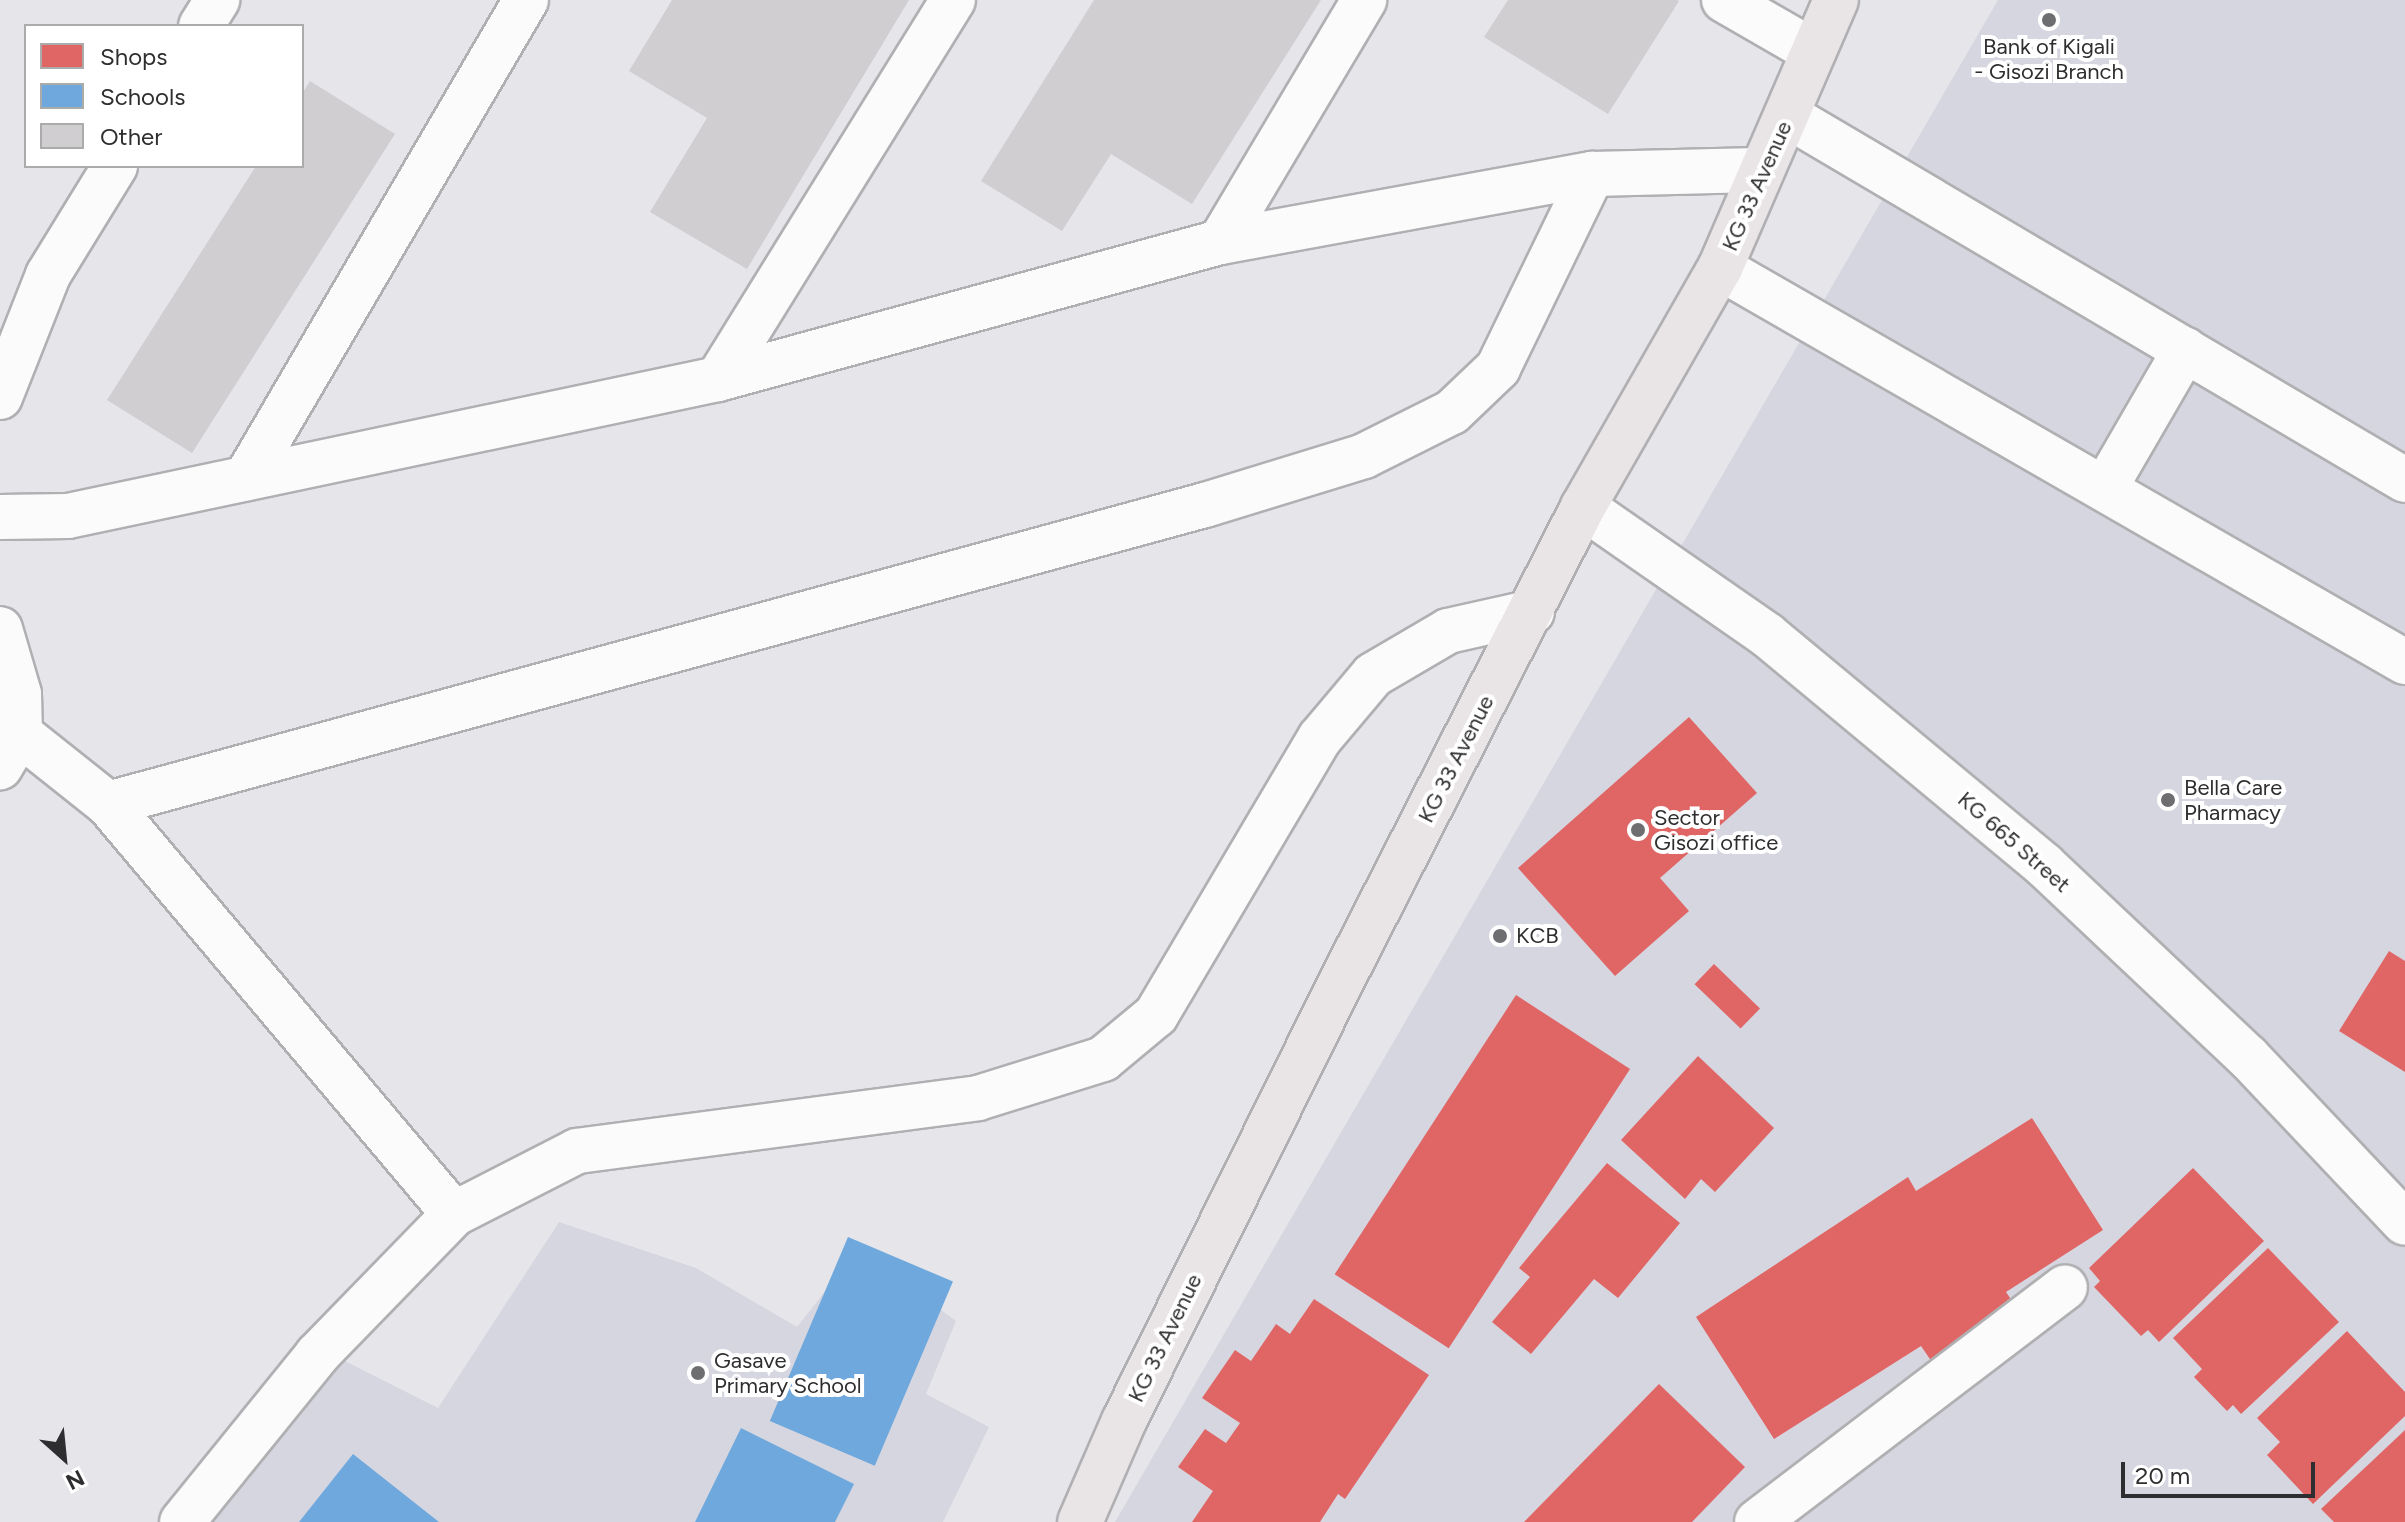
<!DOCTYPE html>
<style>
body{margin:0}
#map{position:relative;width:2405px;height:1522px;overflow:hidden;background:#e5e5ea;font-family:Figtree,sans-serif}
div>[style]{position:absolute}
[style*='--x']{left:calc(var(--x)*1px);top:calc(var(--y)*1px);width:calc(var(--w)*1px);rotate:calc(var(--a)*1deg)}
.built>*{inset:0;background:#d6d6e0}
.shops>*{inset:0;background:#e06666;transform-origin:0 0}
.schools>*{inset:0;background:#6fa8dc;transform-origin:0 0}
.building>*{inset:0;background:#d0ced1}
.roads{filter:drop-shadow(2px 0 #b0b0b3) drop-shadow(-2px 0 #b0b0b3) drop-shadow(0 2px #b0b0b3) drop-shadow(0 -2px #b0b0b3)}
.minor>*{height:44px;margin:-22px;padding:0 22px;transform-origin:22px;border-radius:22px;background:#fbfbfc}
.major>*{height:44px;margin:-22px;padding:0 22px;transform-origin:22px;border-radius:22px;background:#e9e4e6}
.dots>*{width:22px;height:22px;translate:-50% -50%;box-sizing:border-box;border:4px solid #fff;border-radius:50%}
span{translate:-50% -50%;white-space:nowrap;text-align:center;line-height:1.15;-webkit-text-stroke:8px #fff;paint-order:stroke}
.poi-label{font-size:22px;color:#2e2e30}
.left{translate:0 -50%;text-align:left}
.street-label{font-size:22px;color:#2e2e30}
.legend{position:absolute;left:24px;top:24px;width:280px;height:144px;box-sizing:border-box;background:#fff;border:2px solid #ababac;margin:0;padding:10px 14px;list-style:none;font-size:24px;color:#2e2e30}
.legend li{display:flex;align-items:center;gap:16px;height:40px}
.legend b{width:40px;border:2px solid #ababac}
.north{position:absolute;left:24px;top:1418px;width:80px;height:80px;-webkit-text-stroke:6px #fff;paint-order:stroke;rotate:153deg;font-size:22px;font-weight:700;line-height:32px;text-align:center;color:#2e2e30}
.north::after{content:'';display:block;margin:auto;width:28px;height:36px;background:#2e2e30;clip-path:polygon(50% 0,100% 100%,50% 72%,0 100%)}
.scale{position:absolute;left:2121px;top:1462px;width:194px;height:36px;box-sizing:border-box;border:4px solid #2e2e30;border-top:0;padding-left:10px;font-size:24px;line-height:28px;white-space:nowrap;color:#2e2e30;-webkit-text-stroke:6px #fff;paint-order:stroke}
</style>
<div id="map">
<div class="built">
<div style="clip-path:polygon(1998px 0,2405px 0,2405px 1522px,1115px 1522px)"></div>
<div style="clip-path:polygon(559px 1222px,696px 1268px,797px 1327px,858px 1249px,956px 1321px,926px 1394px,989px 1427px,943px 1522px,200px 1522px,327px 1352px,438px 1408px)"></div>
</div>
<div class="shops">
<div style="clip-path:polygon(1689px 717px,1757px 793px,1660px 878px,1689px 911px,1615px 976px,1518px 868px)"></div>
<div style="clip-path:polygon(2389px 951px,2405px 961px,2405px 1072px,2339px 1031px)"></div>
<div style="left:1714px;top:964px;width:64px;height:28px;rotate:44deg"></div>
<div style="left:1516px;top:995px;width:136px;height:333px;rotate:33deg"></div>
<div style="clip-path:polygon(1698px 1056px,1774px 1128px,1715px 1192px,1701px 1179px,1685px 1199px,1621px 1140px)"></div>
<div style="clip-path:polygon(2032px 1118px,2103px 1230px,2006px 1292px,2019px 1311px,1934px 1365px,1921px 1346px,1774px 1439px,1696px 1317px,1908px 1177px,1916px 1191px)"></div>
<div style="clip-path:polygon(1607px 1163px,1680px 1223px,1618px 1298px,1594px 1279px,1531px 1354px,1492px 1322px,1530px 1277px,1519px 1268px)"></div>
<div style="clip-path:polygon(2193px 1168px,2264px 1241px,2159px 1342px,2148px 1330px,2141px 1336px,2094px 1287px,2100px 1281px,2089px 1268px)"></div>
<div style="clip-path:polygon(2268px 1248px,2339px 1322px,2241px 1414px,2233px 1405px,2227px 1411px,2194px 1377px,2202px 1369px,2173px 1338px)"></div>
<div style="clip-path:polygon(1314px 1299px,1429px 1375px,1345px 1499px,1338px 1494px,1320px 1522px,1192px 1522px,1213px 1491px,1178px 1467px,1205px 1429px,1226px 1443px,1240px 1423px,1202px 1398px,1235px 1350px,1251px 1361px,1276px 1324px,1290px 1334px)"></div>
<div style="clip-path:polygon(2347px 1331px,2405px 1392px,2405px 1416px,2313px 1504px,2267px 1455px,2280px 1442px,2257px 1418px)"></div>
<div style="clip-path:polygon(1659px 1384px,1745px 1467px,1692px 1522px,1524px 1522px)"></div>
<div style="clip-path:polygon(2405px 1430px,2405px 1522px,2334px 1522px,2321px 1509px)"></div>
</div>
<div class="schools">
<div style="left:848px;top:1237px;width:114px;height:200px;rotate:23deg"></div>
<div style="clip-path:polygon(741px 1428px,854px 1484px,835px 1522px,695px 1522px)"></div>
<div style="clip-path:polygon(353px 1454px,439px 1522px,299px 1522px)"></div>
</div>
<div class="building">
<div style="clip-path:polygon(672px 0,909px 0,747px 269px,650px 212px,707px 118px,629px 71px)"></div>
<div style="clip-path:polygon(1094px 0,1321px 0,1192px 204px,1111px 154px,1062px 231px,981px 181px)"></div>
<div style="clip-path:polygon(1508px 0,1677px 0,1679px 1px,1608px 114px,1484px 37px)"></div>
<div style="clip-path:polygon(310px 81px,395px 134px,192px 453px,107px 400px,256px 166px,302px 166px,302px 94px)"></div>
</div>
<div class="roads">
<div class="minor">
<div style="--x:1724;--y:0;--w:100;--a:29.9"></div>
<div style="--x:201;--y:26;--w:31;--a:-58"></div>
<div style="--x:1788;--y:116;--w:716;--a:30.54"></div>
<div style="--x:1220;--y:242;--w:282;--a:-59.2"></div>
<div style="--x:1720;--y:268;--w:790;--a:29.91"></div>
<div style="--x:718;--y:379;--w:446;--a:-58.2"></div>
<div style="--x:0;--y:397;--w:131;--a:-68.5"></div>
<div style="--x:48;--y:275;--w:128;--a:-58.4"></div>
<div style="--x:246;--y:478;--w:554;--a:-59.64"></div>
<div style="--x:2105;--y:488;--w:160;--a:-59.9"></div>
<div style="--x:1583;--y:507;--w:224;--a:34.8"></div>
<div style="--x:1767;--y:635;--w:360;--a:39.7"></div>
<div style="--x:2044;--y:865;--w:280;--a:43.3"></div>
<div style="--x:2248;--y:1057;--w:228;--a:46.6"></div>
<div style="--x:0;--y:517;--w:68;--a:-0.8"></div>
<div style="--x:68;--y:516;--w:664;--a:-11.9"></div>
<div style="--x:718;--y:379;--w:520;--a:-15.26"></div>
<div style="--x:1220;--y:242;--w:378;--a:-10.4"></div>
<div style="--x:1592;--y:174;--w:168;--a:-1.4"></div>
<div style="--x:0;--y:629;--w:68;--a:73.7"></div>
<div style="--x:19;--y:694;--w:40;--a:88.6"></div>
<div style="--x:20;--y:734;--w:39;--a:121"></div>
<div style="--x:20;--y:734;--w:112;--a:38.5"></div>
<div style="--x:108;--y:804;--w:536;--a:49.84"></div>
<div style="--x:108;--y:804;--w:1137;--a:-15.25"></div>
<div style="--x:1205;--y:505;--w:166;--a:-17.1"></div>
<div style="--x:1364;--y:456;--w:98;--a:-26.6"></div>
<div style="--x:1452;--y:412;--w:64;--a:-43.7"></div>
<div style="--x:1498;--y:368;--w:216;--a:-64.1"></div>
<div style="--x:182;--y:1522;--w:215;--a:-51"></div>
<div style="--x:317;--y:1355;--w:197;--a:-45.8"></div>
<div style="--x:454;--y:1214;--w:138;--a:-27.1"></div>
<div style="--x:577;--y:1151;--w:404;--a:-7.5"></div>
<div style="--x:978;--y:1098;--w:131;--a:-17.3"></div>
<div style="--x:1103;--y:1059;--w:69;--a:-39.7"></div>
<div style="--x:1156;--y:1015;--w:322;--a:-59.4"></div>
<div style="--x:1320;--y:738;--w:82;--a:-49.9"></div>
<div style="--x:1373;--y:675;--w:87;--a:-30.4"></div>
<div style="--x:1448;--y:631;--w:86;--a:-12.7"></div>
<div style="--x:1757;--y:1522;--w:387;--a:-37.3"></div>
</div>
<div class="major">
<div style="--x:1080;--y:1522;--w:110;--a:-66.5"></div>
<div style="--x:1124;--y:1421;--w:487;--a:-63.7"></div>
<div style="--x:1340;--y:984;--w:535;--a:-63"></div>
<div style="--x:1583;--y:507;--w:275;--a:-60.2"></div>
<div style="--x:1720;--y:268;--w:292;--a:-66.6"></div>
</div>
</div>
<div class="dots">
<div style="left:2049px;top:20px;background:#6e6e71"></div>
<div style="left:2168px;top:800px;background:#6e6e71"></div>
<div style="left:1638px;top:830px;background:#6e6e71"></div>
<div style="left:1500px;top:936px;background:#6e6e71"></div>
<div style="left:698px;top:1373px;background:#6e6e71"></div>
</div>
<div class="poi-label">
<span style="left:2049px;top:59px">Bank of Kigali<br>- Gisozi Branch</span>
<span class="left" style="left:2184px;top:800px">Bella Care<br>Pharmacy</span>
<span class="left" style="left:1654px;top:830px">Sector<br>Gisozi office</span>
<span class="left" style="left:1516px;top:936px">KCB</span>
<span class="left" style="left:714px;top:1373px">Gasave<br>Primary School</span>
</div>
<div class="street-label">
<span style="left:1757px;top:186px;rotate:-66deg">KG 33 Avenue</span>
<span style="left:1456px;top:759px;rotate:-63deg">KG 33 Avenue</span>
<span style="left:2014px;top:842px;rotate:41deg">KG 665 Street</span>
<span style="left:1165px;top:1338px;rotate:-64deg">KG 33 Avenue</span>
</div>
<ul class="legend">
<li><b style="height:22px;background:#e06666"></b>Shops</li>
<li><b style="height:22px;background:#6fa8dc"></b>Schools</li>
<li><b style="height:22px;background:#d0ced1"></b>Other</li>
</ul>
<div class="north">N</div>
<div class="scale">20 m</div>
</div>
